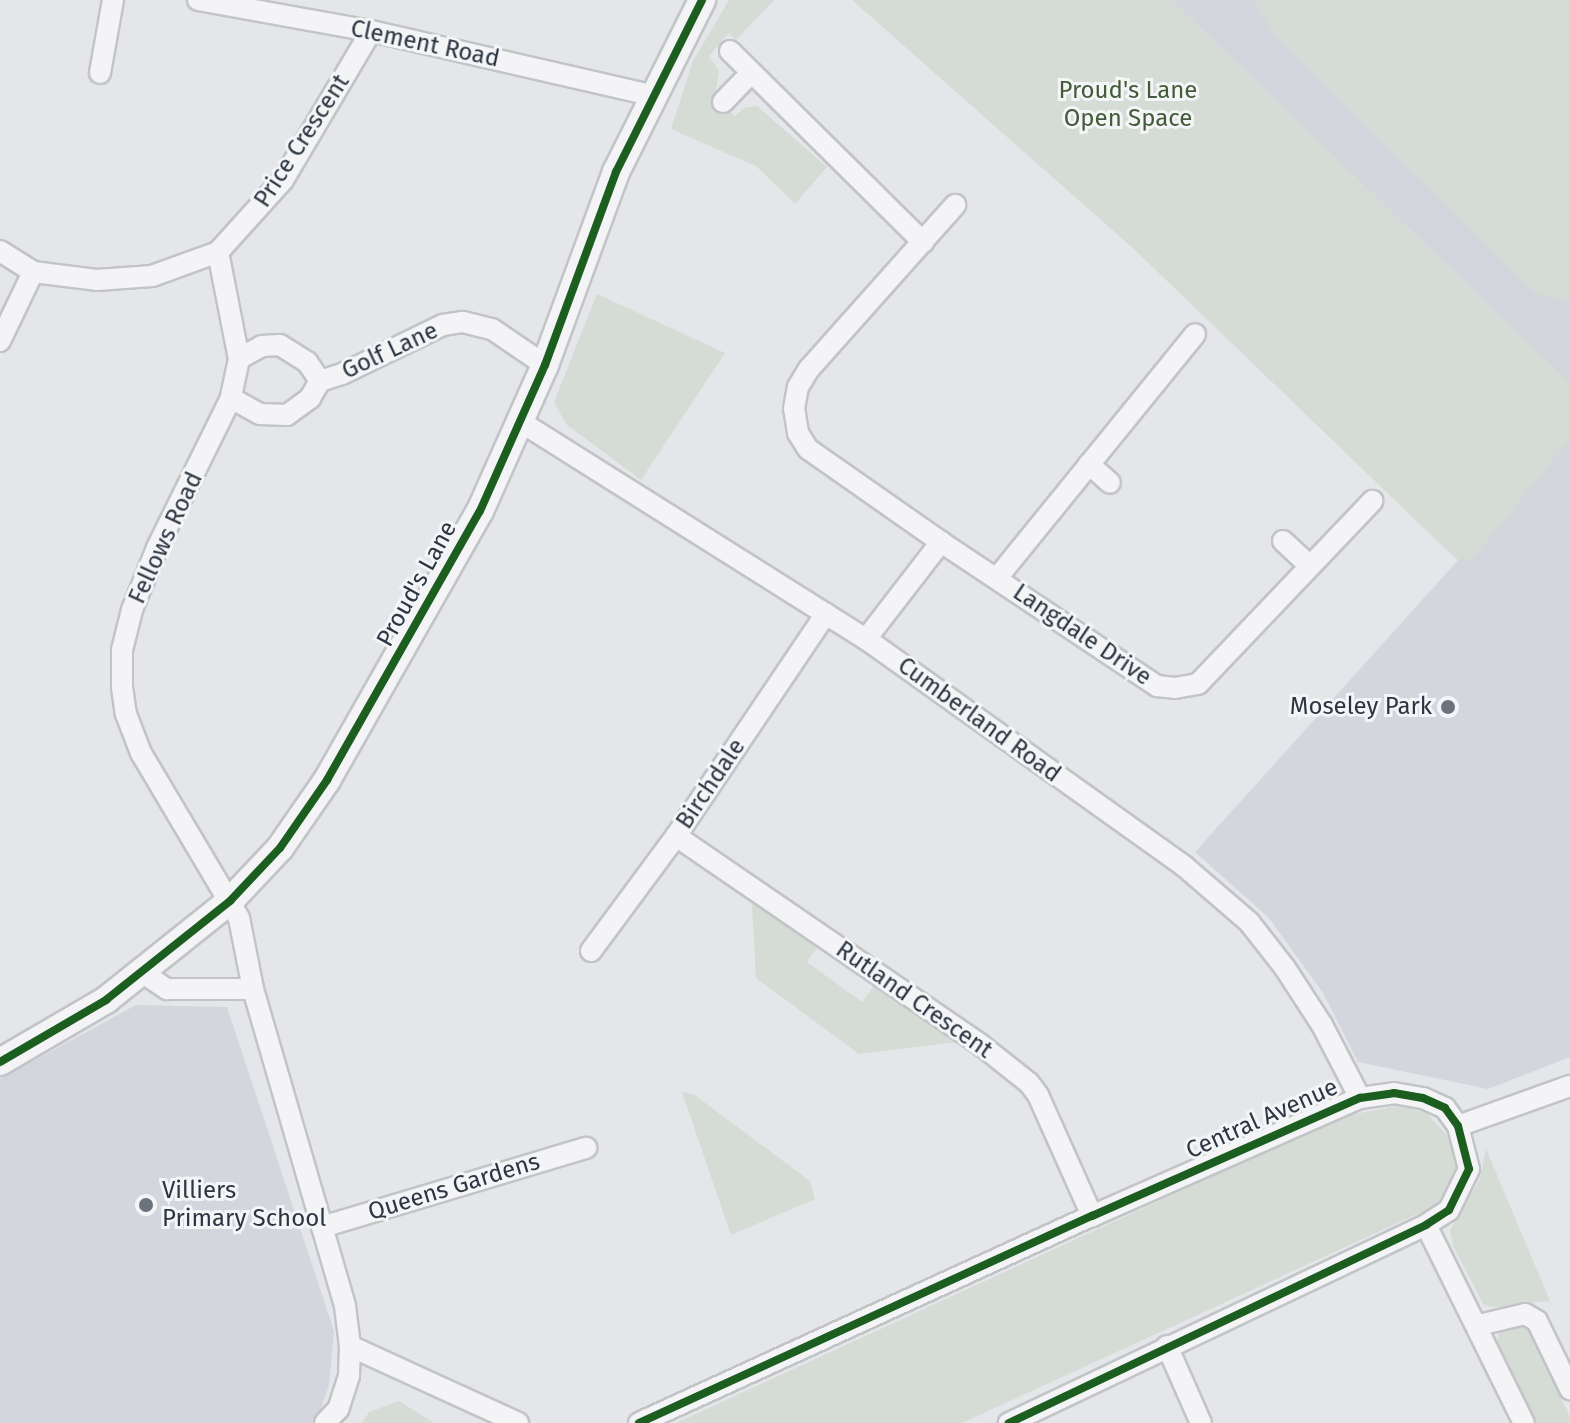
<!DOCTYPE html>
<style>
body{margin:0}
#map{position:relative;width:1570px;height:1423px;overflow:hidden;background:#e4e6e9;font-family:"Fira Sans",sans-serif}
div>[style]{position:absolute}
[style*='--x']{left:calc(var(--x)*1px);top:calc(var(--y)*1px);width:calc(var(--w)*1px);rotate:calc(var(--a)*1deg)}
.built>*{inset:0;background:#d3d6dc}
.green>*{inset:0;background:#d5dcd5}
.roads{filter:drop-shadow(2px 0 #c2c4c7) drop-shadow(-2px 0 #c2c4c7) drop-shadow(0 2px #c2c4c7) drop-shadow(0 -2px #c2c4c7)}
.minor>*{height:20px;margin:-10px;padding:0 10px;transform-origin:10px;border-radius:10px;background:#f4f4f6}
.tertiary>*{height:26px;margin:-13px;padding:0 13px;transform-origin:13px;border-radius:13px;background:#f4f4f6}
.cycleway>*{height:8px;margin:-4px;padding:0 4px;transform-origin:4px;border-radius:4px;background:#1b5e20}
.dots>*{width:22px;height:22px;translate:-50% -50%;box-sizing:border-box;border:4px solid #f3f5f7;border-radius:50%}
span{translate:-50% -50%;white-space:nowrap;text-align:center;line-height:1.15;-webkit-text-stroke:6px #f3f5f7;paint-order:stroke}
.street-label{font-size:24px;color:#2c3541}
.park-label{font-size:24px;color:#425c3a}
.poi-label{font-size:24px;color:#2c3541}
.right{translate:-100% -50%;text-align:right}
.left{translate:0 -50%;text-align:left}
</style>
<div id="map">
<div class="built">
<div style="clip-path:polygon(1171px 0,1570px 0,1570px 384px)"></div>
<div style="clip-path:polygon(1570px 436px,1570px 1057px,1488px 1089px,1358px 1062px,1323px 993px,1269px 918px,1195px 852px)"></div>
<div style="clip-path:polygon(136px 1005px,227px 1007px,334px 1331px,329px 1385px,318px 1417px,312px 1423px,0 1423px,0 1079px)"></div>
</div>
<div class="green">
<div style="clip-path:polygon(729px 0,774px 0,736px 40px,729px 33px,709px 56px,719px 71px,715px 97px,735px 116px,744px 108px,757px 106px,827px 167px,795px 204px,756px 166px,671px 129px,693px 61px)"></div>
<div style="clip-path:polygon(852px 0,1171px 0,1570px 384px,1570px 439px,1468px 564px,1463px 556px,1458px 561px,1135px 250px)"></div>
<div style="clip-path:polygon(1254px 0,1570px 0,1570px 301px,1536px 294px,1273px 32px)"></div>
<div style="clip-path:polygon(597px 294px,725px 353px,641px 480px,566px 424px,554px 402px)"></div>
<div style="clip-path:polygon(752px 904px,818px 946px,807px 962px,862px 1002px,874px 986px,957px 1042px,859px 1054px,756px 978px)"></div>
<div style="clip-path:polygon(682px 1092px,693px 1094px,810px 1181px,815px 1199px,731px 1235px)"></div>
<div style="clip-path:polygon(1402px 1105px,1427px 1114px,1454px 1143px,1457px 1165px,1454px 1186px,1439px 1204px,962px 1423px,676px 1423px,1344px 1116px)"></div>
<div style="clip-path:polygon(1486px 1149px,1550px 1301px,1519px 1303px,1501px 1308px,1484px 1305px,1453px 1246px,1450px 1230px,1479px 1181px)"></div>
<div style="clip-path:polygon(1518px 1325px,1529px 1331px,1570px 1417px,1569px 1423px,1534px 1423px,1497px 1341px,1501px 1328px)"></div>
<div style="clip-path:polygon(399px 1401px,434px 1423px,362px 1423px,369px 1412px)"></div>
</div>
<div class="roads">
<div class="minor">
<div style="--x:198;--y:0;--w:176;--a:10.2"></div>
<div style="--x:371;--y:31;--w:287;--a:12.9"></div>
<div style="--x:730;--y:51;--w:272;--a:44.7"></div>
<div style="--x:100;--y:73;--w:74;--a:-79.9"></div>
<div style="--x:723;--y:102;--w:40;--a:-46"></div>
<div style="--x:0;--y:251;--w:39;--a:32"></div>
<div style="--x:33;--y:272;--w:64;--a:7.1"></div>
<div style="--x:97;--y:280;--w:55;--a:-4.2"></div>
<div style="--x:152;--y:276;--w:70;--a:-20"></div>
<div style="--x:218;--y:252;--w:97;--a:-47.9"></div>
<div style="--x:283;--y:180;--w:173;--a:-59.4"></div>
<div style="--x:218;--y:252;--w:109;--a:78.9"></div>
<div style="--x:239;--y:359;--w:40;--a:102"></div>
<div style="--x:231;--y:398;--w:167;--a:116.3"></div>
<div style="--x:157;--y:548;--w:67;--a:112"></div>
<div style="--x:132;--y:610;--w:41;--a:104"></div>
<div style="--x:122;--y:650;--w:37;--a:90"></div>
<div style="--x:122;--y:687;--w:27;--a:82"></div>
<div style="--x:126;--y:714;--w:42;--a:69"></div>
<div style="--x:141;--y:753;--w:192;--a:59.3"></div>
<div style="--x:239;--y:918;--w:72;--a:78.8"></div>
<div style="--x:253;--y:989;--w:330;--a:73.8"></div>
<div style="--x:345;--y:1306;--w:40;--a:82.9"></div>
<div style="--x:350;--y:1346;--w:30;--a:92"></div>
<div style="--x:349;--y:1376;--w:35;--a:108"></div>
<div style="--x:338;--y:1409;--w:19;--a:133"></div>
<div style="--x:0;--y:341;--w:76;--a:-64.4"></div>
<div style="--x:320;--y:381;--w:23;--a:-18"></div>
<div style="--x:342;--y:374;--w:112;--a:-25.9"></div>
<div style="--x:443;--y:325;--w:20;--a:-9"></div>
<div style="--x:463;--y:322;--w:30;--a:14"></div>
<div style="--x:492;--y:329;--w:64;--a:34.2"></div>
<div style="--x:231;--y:398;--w:33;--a:29"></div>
<div style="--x:260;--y:414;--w:27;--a:2"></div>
<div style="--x:287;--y:415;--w:29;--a:-36"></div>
<div style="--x:310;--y:398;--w:20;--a:-60"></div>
<div style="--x:320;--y:381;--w:23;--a:-124"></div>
<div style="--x:307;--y:362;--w:32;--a:-148"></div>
<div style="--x:280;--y:345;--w:18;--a:177"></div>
<div style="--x:262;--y:346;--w:26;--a:151"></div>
<div style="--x:521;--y:422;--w:408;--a:32.2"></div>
<div style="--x:866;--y:639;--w:391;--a:35.5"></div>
<div style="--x:1184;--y:866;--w:86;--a:40.7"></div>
<div style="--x:1249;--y:922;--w:58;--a:52"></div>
<div style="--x:1285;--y:968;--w:68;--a:57"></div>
<div style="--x:1322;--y:1025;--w:82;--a:62.5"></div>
<div style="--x:1089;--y:464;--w:28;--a:42"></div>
<div style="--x:1283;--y:541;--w:34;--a:43"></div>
<div style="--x:941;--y:542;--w:260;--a:33.7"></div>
<div style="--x:1157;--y:686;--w:18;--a:6"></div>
<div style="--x:1175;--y:688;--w:23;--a:-10"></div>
<div style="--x:1198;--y:684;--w:253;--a:-46.4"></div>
<div style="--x:997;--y:578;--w:314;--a:-50.9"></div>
<div style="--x:866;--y:639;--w:123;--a:-52.3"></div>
<div style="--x:941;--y:542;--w:162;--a:-145"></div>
<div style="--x:808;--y:449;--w:19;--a:-122"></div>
<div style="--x:798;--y:433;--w:24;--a:-99"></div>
<div style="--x:794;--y:409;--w:22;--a:-80"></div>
<div style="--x:798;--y:387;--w:21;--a:-59"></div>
<div style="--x:809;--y:369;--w:220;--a:-48.3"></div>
<div style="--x:676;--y:836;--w:370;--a:34.4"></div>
<div style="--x:981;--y:1045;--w:61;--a:38.4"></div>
<div style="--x:1029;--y:1083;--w:15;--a:53"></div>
<div style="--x:1038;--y:1095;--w:133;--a:65.9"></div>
<div style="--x:591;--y:951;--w:143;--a:-53.5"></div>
<div style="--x:676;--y:836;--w:268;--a:-56"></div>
<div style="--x:143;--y:973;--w:29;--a:34"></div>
<div style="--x:167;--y:989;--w:86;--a:0"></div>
<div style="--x:1458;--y:1126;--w:119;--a:-19.7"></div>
<div style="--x:1426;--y:1225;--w:221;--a:63.7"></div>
<div style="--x:322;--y:1227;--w:276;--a:-16.7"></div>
<div style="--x:1479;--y:1325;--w:47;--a:-13.4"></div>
<div style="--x:1525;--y:1314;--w:14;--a:30"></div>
<div style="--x:1537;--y:1321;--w:76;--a:64.1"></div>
<div style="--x:350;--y:1346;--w:185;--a:24.6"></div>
<div style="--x:1167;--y:1346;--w:84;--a:66.2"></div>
<div style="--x:639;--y:1423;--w:498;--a:-24.6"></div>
<div style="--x:1092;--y:1216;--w:293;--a:-23.8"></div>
<div style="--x:1360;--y:1098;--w:34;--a:-8"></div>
<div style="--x:1394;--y:1093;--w:29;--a:10"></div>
<div style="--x:1423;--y:1098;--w:24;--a:24"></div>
<div style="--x:1445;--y:1108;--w:22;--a:54"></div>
<div style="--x:1458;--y:1126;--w:44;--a:75.7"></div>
<div style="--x:1469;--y:1169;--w:46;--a:116"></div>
<div style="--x:1449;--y:1210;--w:27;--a:147"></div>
<div style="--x:1426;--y:1225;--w:462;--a:154.6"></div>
</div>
<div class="tertiary">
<div style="--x:0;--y:1062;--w:123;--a:-30.3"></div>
<div style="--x:106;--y:1000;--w:159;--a:-38.6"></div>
<div style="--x:230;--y:901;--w:73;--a:-46.7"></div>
<div style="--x:280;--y:848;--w:83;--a:-55.3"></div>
<div style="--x:327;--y:780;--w:309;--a:-60.4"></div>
<div style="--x:480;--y:511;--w:160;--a:-66"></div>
<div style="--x:545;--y:365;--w:206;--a:-69.8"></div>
<div style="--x:616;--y:172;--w:192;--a:-63.4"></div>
</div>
</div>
<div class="cycleway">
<div style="--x:0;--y:1062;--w:123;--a:-30.3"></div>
<div style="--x:106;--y:1000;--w:159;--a:-38.6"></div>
<div style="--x:230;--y:901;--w:73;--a:-46.7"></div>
<div style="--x:280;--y:848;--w:83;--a:-55.3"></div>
<div style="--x:327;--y:780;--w:309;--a:-60.4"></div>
<div style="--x:480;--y:511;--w:160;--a:-66"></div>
<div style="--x:545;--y:365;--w:206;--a:-69.8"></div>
<div style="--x:616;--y:172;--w:192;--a:-63.4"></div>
<div style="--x:639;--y:1423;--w:498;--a:-24.6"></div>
<div style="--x:1092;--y:1216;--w:293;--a:-23.8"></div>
<div style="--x:1360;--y:1098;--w:34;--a:-8"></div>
<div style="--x:1394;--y:1093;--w:29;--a:10"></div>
<div style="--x:1423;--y:1098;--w:24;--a:24"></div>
<div style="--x:1445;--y:1108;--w:22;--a:54"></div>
<div style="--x:1458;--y:1126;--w:44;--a:75.7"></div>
<div style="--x:1469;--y:1169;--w:46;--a:116"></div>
<div style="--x:1449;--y:1210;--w:27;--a:147"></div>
<div style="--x:1426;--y:1225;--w:462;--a:154.6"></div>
</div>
<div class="dots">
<div style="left:1448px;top:707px;background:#6c737c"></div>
<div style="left:146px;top:1205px;background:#6c737c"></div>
</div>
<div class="street-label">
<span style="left:425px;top:44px;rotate:12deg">Clement Road</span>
<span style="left:302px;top:141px;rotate:-57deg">Price Crescent</span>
<span style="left:390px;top:351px;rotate:-25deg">Golf Lane</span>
<span style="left:166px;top:538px;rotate:-65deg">Fellows Road</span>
<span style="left:417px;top:584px;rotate:-61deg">Proud's Lane</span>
<span style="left:1082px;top:635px;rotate:34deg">Langdale Drive</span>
<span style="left:979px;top:720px;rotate:36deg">Cumberland Road</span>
<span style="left:711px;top:784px;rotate:-56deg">Birchdale</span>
<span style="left:914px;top:1000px;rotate:35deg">Rutland Crescent</span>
<span style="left:1262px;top:1119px;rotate:-24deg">Central Avenue</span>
<span style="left:454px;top:1187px;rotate:-17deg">Queens Gardens</span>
</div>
<div class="park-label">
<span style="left:1128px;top:105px">Proud's Lane<br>Open Space</span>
</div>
<div class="poi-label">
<span class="right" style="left:1432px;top:707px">Moseley Park</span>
<span class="left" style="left:162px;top:1205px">Villiers<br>Primary School</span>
</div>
</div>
